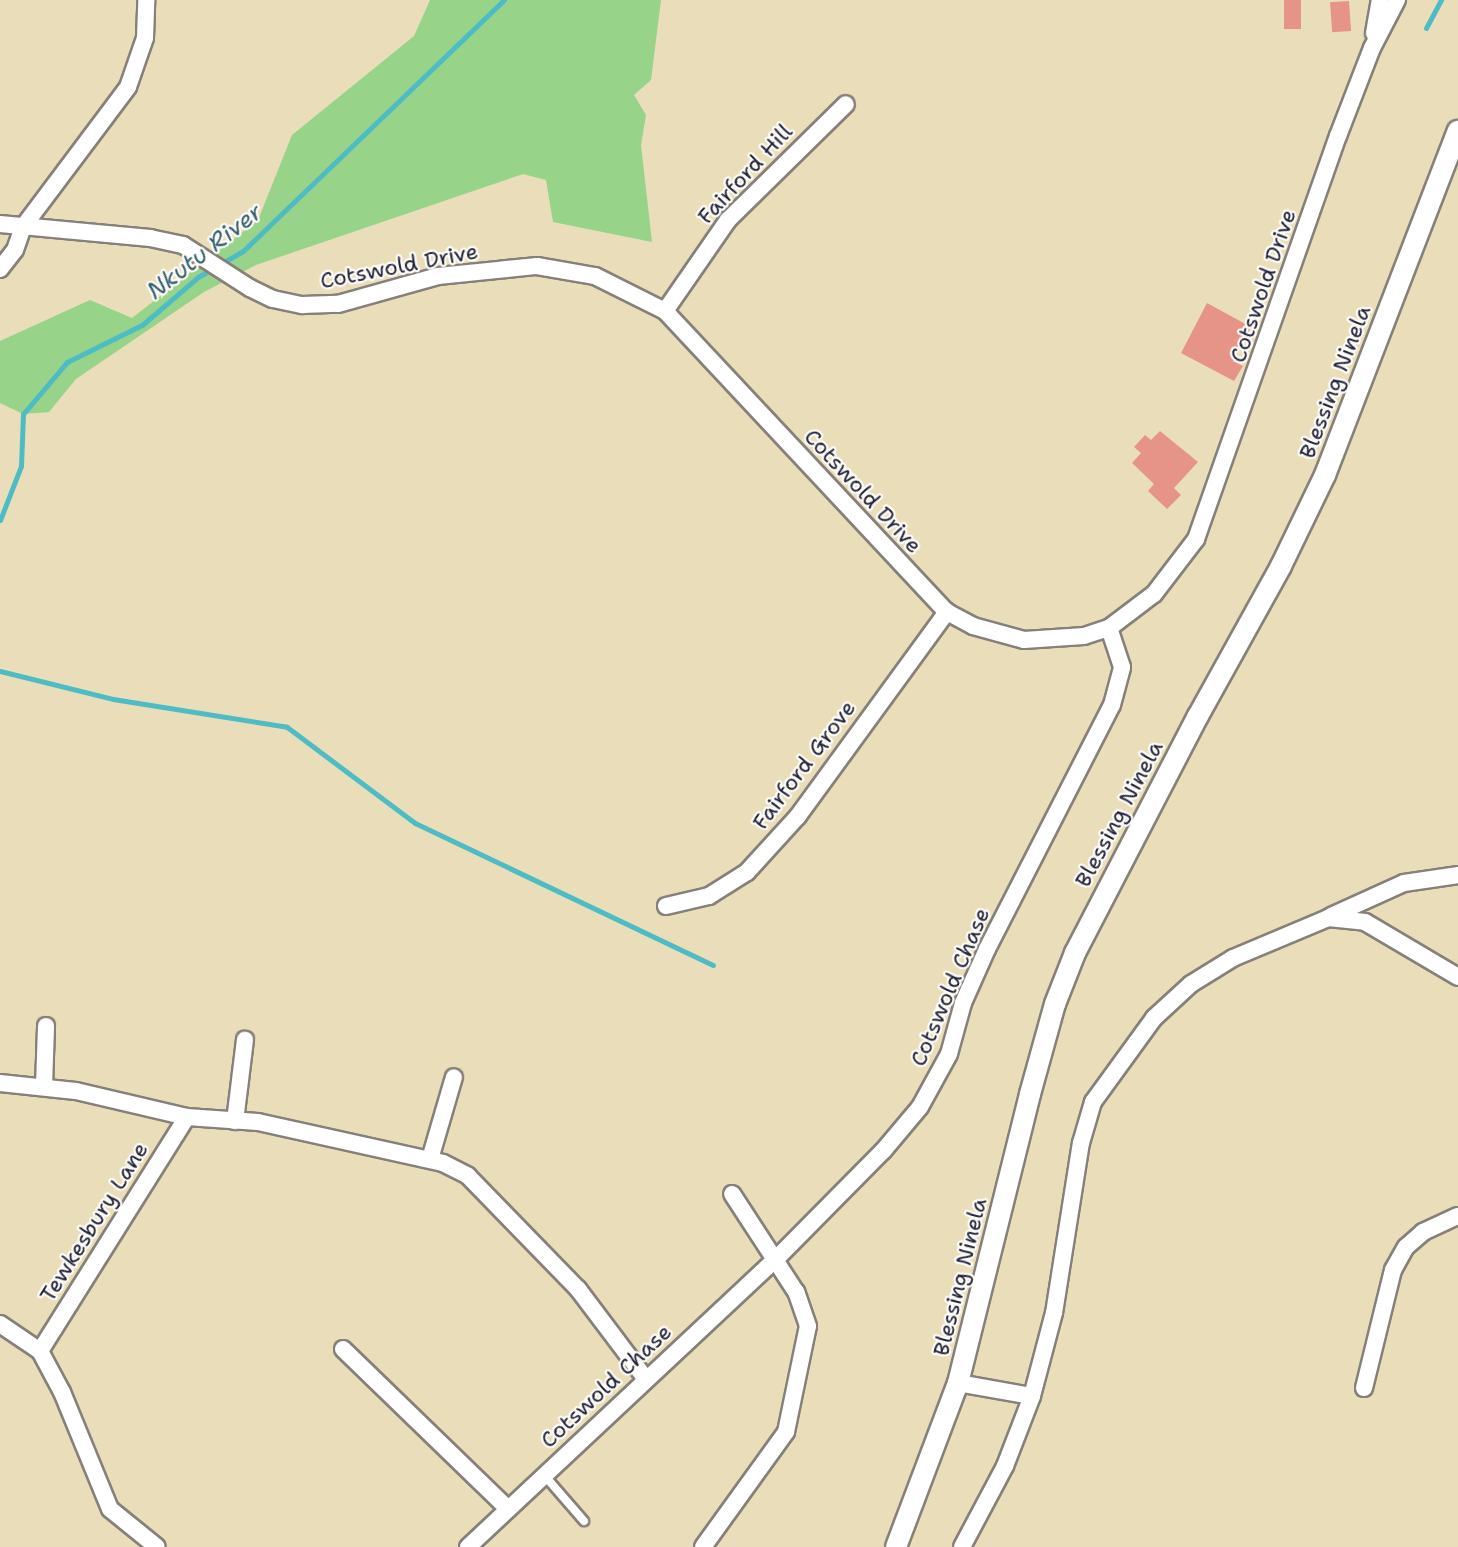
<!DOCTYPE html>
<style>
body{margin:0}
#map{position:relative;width:1458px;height:1547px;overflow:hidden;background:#eadeba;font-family:"Shantell Sans",sans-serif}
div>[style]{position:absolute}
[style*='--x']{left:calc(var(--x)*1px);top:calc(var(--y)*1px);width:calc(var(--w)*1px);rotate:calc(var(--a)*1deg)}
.green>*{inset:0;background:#97d388}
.stream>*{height:5px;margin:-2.5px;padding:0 2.5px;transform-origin:2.5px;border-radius:2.5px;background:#4ebcc5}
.building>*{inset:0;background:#e69488;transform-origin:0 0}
.roads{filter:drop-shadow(2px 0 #86807a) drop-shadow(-2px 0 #86807a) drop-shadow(0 2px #86807a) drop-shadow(0 -2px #86807a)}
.service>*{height:8px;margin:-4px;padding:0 4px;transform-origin:4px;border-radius:4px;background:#fff}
.minor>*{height:16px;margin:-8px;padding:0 8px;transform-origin:8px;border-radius:8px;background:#fff}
.tertiary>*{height:20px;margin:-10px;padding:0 10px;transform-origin:10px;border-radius:10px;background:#fff}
span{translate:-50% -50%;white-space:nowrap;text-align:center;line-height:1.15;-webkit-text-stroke:4.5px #fdfcf7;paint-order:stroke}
.street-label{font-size:22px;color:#22223b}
.water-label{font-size:24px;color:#346072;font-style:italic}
</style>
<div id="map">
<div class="green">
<div style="clip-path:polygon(430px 0,661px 0,651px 80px,634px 95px,646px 115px,641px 145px,652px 242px,553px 222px,546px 180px,523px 174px,256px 265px,204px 292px,76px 379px,49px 412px,23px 414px,0 403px,0 341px,90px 300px,132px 318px,258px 220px,292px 135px,414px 36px)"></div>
</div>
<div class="stream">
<div style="--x:1426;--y:28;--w:32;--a:-62"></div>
<div style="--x:0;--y:520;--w:58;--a:-68.7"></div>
<div style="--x:21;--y:466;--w:52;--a:-87.8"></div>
<div style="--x:23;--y:414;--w:68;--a:-49.8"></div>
<div style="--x:67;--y:362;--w:84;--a:-26.3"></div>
<div style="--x:142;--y:325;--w:74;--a:-40.6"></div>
<div style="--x:198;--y:277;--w:52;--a:-30"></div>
<div style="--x:243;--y:251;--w:362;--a:-43.9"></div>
<div style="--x:0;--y:671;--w:116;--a:13.9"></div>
<div style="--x:113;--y:699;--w:176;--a:9.1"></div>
<div style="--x:287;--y:727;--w:160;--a:36.9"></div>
<div style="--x:415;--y:823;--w:330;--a:25.5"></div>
</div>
<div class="building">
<div style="left:1284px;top:0;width:17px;height:29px"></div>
<div style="left:1349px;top:1px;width:30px;height:19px;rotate:86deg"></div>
<div style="clip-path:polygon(1207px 303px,1251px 327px,1233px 361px,1243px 366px,1234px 381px,1181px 353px)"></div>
<div style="clip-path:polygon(1160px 431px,1198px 462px,1174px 488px,1181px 495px,1167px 509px,1148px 491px,1154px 484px,1132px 463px,1141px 453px,1134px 447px,1145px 435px,1151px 440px)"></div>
</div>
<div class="roads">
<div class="service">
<div style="--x:544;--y:1475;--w:61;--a:49"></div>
</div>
<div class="minor">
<div style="--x:1374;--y:33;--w:34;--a:-80"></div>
<div style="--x:0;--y:224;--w:151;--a:5.3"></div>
<div style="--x:150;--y:238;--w:34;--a:12"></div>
<div style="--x:183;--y:245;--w:80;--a:32.7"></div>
<div style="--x:250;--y:288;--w:25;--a:26"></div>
<div style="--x:273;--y:299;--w:30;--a:12"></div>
<div style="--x:302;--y:305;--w:36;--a:-2"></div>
<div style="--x:338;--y:304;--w:104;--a:-15.6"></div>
<div style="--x:438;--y:276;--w:100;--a:-5.8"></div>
<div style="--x:537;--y:266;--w:59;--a:9.8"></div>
<div style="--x:595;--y:276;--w:78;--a:26.6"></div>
<div style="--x:665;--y:311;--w:412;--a:46.9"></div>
<div style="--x:947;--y:612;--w:30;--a:28"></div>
<div style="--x:973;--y:626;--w:53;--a:15.4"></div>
<div style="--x:1024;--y:640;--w:60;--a:-3.8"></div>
<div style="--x:1084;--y:636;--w:26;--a:-18"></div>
<div style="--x:1109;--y:628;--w:56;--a:-37.1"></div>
<div style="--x:1154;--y:594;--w:69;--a:-52.6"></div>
<div style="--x:1196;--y:539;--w:427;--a:-70.6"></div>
<div style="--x:1338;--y:136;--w:94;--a:-68.9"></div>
<div style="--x:1372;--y:48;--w:54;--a:-62.5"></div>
<div style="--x:0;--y:269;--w:24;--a:-52"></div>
<div style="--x:15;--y:250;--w:24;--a:-71"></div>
<div style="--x:23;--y:227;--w:175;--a:-53.1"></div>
<div style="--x:128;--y:87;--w:52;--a:-70.9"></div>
<div style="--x:145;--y:38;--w:38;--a:-88"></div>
<div style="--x:665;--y:311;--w:111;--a:-55.3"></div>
<div style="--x:728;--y:220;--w:165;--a:-44.5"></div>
<div style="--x:666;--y:906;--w:44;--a:-13.1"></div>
<div style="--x:709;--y:896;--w:45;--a:-32.3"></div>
<div style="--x:747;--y:872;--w:76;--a:-47.7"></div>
<div style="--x:798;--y:816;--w:253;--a:-53.9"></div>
<div style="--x:1331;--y:916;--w:80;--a:-24.3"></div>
<div style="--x:1404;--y:883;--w:55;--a:-8.4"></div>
<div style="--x:0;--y:1083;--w:76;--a:6"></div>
<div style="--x:76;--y:1091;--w:114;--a:13.2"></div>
<div style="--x:187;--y:1117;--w:71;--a:4"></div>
<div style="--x:258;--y:1122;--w:189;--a:12.5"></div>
<div style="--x:443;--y:1163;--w:28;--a:27"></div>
<div style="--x:468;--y:1176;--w:158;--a:45.8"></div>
<div style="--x:578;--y:1289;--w:111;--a:53"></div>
<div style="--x:44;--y:1087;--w:61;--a:-88.1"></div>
<div style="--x:235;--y:1121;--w:82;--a:-83"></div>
<div style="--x:430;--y:1159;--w:85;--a:-73.7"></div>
<div style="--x:0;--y:1324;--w:48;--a:34"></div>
<div style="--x:40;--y:1351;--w:47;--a:61.8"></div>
<div style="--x:62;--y:1392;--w:126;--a:67.7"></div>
<div style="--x:110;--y:1509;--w:60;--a:39"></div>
<div style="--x:343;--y:1349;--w:230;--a:44.1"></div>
<div style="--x:40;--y:1351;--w:276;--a:-57.9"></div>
<div style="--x:958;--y:1383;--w:75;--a:10"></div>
<div style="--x:1364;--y:1388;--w:122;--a:-76.2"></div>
<div style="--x:1393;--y:1270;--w:26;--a:-61"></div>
<div style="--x:1406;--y:1247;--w:23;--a:-41"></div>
<div style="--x:1423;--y:1232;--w:38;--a:-25"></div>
<div style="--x:468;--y:1547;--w:422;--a:-43.1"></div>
<div style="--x:776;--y:1259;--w:152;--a:-45.3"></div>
<div style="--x:883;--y:1151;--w:57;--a:-49.9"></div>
<div style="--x:920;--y:1107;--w:60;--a:-61.3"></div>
<div style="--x:949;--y:1054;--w:53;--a:-74.6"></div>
<div style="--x:963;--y:1003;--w:59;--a:-66"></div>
<div style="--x:987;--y:949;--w:274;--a:-62.9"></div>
<div style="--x:1112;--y:705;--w:39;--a:-75"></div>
<div style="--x:1122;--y:667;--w:41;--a:-108.4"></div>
<div style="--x:703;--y:1547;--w:142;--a:-54.2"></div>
<div style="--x:786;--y:1432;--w:108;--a:-78.3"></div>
<div style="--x:808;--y:1326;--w:36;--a:-109"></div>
<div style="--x:796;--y:1292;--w:117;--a:-123.1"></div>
<div style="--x:962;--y:1547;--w:92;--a:-62"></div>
<div style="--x:1005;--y:1466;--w:75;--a:-68.9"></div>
<div style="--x:1032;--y:1396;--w:86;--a:-75.2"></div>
<div style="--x:1054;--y:1313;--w:172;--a:-81"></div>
<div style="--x:1081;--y:1143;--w:43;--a:-73.7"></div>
<div style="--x:1093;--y:1102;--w:104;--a:-54"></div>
<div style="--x:1154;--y:1018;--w:50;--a:-42.6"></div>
<div style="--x:1191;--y:984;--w:49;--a:-31.8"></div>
<div style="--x:1233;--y:958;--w:103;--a:-22.8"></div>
<div style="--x:1328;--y:918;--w:37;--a:6"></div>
<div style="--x:1365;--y:922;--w:108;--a:30.6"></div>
</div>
<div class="tertiary">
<div style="--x:896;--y:1547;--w:175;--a:-69.3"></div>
<div style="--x:958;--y:1383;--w:298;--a:-76"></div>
<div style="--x:1030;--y:1094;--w:93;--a:-74.5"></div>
<div style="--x:1055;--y:1004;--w:55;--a:-68.6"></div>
<div style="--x:1075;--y:953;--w:267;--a:-62.6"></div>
<div style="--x:1198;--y:716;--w:171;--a:-61"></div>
<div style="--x:1281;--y:566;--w:101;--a:-64.2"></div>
<div style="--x:1325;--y:475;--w:369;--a:-68.9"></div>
</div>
</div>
<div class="street-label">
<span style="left:745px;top:174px;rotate:-47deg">Fairford Hill</span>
<span style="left:399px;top:266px;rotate:-11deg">Cotswold Drive</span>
<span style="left:1263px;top:286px;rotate:-71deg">Cotswold Drive</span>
<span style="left:1335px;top:382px;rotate:-69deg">Blessing Ninela</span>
<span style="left:863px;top:491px;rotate:47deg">Cotswold Drive</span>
<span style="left:804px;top:765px;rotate:-53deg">Fairford Grove</span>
<span style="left:1119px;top:814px;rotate:-62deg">Blessing Ninela</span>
<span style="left:950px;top:987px;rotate:-67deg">Cotswold Chase</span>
<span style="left:94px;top:1222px;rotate:-58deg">Tewkesbury Lane</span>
<span style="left:960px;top:1277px;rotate:-76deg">Blessing Ninela</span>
<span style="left:606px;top:1386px;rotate:-43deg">Cotswold Chase</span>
</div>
<div class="water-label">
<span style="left:205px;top:252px;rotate:-38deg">Nkutu River</span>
</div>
</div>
